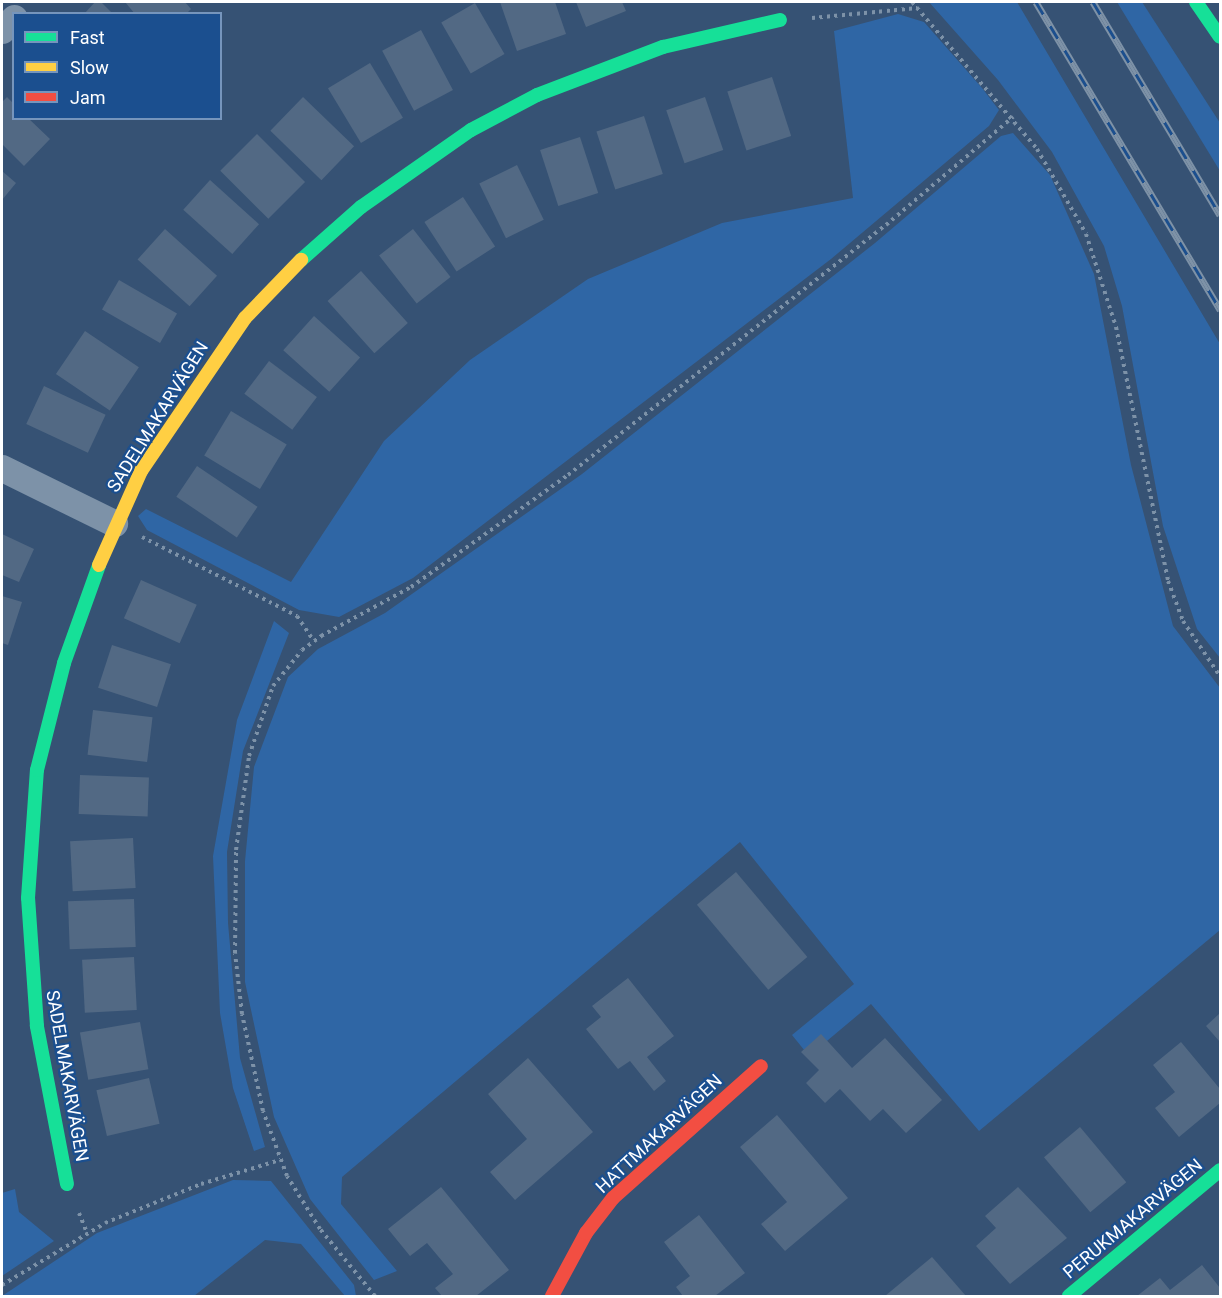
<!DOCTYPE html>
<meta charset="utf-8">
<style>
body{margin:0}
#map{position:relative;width:1222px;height:1298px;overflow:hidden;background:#365274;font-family:Roboto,sans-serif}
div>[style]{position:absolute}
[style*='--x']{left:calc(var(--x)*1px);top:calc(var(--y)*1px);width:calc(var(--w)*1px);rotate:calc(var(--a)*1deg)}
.green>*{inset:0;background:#2f66a5}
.building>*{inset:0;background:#526984;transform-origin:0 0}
.path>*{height:4px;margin-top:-2px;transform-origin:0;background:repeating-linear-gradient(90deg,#7d92a8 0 3px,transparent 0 7.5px)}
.street>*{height:27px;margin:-13.5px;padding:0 13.5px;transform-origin:13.5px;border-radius:13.5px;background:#7d92a8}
.fast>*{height:14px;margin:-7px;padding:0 7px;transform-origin:7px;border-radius:7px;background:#16e098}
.slow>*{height:14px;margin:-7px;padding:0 7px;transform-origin:7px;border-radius:7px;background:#ffcf43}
.jam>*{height:14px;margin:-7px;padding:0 7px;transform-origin:7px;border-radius:7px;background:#f24e42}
.rail>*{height:7px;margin-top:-3.5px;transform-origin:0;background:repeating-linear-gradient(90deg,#1b4f8f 0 14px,#7e92a7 0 28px);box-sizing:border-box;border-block:2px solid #7e92a7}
span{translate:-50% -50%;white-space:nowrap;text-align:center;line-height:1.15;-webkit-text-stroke:4.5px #1b4f8f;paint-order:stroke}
.street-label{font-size:18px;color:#fff}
.frame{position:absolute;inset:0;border:3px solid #fff;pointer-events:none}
.legend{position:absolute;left:12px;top:12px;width:210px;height:108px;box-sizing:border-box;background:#1b4f8f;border:2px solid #7695bc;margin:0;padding:8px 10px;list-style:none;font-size:18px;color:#fff}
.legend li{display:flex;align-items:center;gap:12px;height:30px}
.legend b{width:30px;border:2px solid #7695bc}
</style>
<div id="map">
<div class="green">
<div style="clip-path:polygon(929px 2px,1017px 2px,1220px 344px,1220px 658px,1197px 629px,1163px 526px,1122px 306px,1104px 246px,1052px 152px,998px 80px)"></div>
<div style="clip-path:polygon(1117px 2px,1142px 2px,1220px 123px,1220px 171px)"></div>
<div style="clip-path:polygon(898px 14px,924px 22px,982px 88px,999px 110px,989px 126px,831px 259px,413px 578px,339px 617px,299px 610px,147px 530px,138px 516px,146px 509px,291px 582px,384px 441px,470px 360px,588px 279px,722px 223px,853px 198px,834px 31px)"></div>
<div style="clip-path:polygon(1013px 133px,1050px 175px,1094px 274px,1131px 465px,1173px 626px,1220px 688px,1220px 930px,979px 1131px,871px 1004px,809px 1056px,792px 1035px,854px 984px,740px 842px,342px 1177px,341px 1204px,397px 1271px,374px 1280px,310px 1199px,274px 1117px,245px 982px,245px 861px,254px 767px,288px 677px,318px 649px,385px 613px,582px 474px,875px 243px,1001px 136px)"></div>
<div style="clip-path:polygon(274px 621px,289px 633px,243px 751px,227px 852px,228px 923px,240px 1058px,265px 1147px,254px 1151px,233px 1088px,220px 1013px,213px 856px,237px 720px)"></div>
<div style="clip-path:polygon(233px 1180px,271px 1181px,354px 1285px,356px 1296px,345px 1296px,301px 1244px,265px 1240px,194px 1296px,2px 1296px,97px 1233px)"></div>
<div style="clip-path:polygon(15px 1189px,19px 1212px,54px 1241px,2px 1276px,2px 1193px)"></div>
</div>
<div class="building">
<div style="clip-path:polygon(95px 2px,101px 2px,113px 14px,84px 14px)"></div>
<div style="clip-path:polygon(125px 2px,185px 2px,191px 9px,186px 14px,135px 14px)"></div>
<div style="clip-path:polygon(500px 2px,555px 2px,566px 34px,517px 51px)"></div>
<div style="clip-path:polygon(576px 2px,622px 2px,626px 11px,586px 27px)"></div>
<div style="left:475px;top:3px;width:59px;height:39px;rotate:60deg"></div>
<div style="left:421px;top:30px;width:68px;height:44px;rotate:62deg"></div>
<div style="left:370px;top:63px;width:64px;height:49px;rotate:59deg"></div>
<div style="left:772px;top:77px;width:62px;height:47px;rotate:72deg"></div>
<div style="clip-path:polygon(7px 97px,14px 104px,14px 118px,28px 118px,50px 139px,24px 166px,2px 144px,2px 102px)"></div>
<div style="left:303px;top:97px;width:71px;height:47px;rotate:44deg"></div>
<div style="left:705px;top:97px;width:56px;height:41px;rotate:71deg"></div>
<div style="left:644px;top:116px;width:61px;height:50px;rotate:72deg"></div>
<div style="left:257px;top:134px;width:68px;height:52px;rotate:45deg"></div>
<div style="left:580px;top:137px;width:59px;height:42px;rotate:72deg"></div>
<div style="left:517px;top:165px;width:61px;height:42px;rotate:64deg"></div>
<div style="clip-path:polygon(2px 171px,16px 183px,2px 200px)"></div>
<div style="left:210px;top:180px;width:66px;height:40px;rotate:42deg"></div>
<div style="left:463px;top:197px;width:59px;height:46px;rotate:57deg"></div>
<div style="left:165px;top:229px;width:70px;height:41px;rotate:42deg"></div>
<div style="left:413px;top:229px;width:61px;height:43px;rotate:52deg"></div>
<div style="left:361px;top:271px;width:70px;height:45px;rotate:48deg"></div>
<div style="left:119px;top:280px;width:67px;height:34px;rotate:30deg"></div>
<div style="left:314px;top:316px;width:62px;height:46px;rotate:42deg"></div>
<div style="left:85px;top:331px;width:65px;height:52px;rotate:34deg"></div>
<div style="left:269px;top:361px;width:60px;height:41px;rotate:37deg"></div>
<div style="left:44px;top:386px;width:68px;height:42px;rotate:25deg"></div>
<div style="left:231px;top:411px;width:65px;height:52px;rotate:31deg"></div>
<div style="left:197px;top:466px;width:73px;height:37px;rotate:34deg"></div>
<div style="clip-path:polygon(2px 534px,34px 549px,19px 582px,2px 575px)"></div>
<div style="left:141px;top:580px;width:61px;height:42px;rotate:24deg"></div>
<div style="clip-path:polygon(2px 596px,22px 602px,8px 645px,2px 643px)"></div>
<div style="left:112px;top:645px;width:62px;height:45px;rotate:18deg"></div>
<div style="left:93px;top:710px;width:60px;height:45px;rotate:7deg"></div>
<div style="left:80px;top:775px;width:69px;height:39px;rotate:2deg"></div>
<div style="left:133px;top:838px;width:50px;height:63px;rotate:87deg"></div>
<div style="left:736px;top:872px;width:111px;height:51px;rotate:50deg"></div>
<div style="left:134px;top:899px;width:48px;height:66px;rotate:88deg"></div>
<div style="left:134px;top:957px;width:53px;height:52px;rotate:87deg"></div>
<div style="clip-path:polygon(628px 978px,674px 1036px,647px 1057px,666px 1081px,654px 1091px,630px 1061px,618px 1069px,586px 1029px,601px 1017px,592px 1006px)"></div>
<div style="clip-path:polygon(1220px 1013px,1220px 1042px,1206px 1026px)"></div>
<div style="left:140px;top:1022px;width:48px;height:61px;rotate:80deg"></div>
<div style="clip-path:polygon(821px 1034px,852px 1068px,885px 1038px,942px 1100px,906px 1133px,883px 1109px,870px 1121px,840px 1089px,825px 1103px,806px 1083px,819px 1070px,801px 1052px)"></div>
<div style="clip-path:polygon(1181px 1042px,1220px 1089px,1220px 1103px,1179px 1137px,1155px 1108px,1175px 1092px,1153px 1065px)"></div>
<div style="clip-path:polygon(528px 1058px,593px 1132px,515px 1200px,490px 1172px,527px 1139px,488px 1094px)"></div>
<div style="left:149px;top:1078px;width:47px;height:54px;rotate:77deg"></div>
<div style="clip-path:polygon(777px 1115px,848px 1198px,785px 1251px,761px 1224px,787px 1202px,740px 1147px)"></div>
<div style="left:1080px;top:1127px;width:72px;height:47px;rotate:50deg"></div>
<div style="clip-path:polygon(441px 1187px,509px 1270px,476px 1296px,442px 1296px,435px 1288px,453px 1274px,427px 1243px,410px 1256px,388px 1229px)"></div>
<div style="clip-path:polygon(1018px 1187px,1067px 1238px,1010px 1284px,976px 1246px,996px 1228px,985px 1216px)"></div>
<div style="clip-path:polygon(699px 1215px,745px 1273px,715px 1296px,683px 1296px,676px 1287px,690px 1276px,664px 1242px)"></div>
<div style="clip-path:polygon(932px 1257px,966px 1296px,885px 1296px)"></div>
<div style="clip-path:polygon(1202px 1265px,1220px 1288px,1220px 1296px,1137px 1296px,1160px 1278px,1170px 1290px)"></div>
</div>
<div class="path">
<div style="--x:912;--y:2;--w:193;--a:49.6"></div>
<div style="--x:1037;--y:149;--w:98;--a:60"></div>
<div style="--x:1086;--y:234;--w:98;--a:72.1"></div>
<div style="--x:1116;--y:327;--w:259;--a:78.4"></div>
<div style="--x:1168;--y:581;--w:43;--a:69.4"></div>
<div style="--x:1183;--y:621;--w:66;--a:56.1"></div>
<div style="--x:812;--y:18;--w:106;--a:-5.4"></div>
<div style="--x:142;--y:537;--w:174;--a:27"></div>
<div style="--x:297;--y:616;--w:30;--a:56"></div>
<div style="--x:79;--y:1213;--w:22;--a:68"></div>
<div style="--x:2;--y:1285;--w:120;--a:-31"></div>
<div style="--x:105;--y:1223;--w:104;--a:-22.1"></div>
<div style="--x:201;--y:1184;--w:83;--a:-16.9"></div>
<div style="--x:375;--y:1296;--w:87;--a:-129.4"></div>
<div style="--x:320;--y:1229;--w:62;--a:-121.9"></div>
<div style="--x:287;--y:1176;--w:69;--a:-110.3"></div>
<div style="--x:263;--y:1111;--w:99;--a:-102.2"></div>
<div style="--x:242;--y:1014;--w:61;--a:-96.5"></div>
<div style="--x:235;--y:953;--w:103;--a:-89.4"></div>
<div style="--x:236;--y:850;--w:95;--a:-82.1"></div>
<div style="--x:249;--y:756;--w:74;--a:-71.1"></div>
<div style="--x:273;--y:686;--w:46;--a:-51.1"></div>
<div style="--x:302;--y:650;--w:24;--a:-36"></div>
<div style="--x:321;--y:636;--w:102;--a:-28.6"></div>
<div style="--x:411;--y:587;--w:193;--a:-35.5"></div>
<div style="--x:568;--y:475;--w:405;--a:-38.2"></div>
<div style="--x:886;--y:225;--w:167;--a:-40.4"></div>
</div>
<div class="street">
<div style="--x:2;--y:30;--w:17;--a:-45"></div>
<div style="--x:2;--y:468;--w:125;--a:26.2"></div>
</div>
<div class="fast">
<div style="--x:1196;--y:2;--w:42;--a:55.6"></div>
<div style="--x:301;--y:260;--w:80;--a:-41.5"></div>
<div style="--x:361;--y:207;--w:134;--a:-35"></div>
<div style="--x:471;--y:130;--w:75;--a:-27.9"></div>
<div style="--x:537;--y:95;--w:135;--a:-20.9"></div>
<div style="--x:663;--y:47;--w:120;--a:-13"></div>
<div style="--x:67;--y:1184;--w:161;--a:-100.8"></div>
<div style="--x:37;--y:1026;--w:128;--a:-94"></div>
<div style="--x:28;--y:898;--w:128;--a:-86"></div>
<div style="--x:37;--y:770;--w:110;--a:-75.8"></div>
<div style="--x:64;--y:663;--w:104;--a:-70.3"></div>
<div style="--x:1069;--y:1296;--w:197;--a:-39.8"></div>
</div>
<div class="slow">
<div style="--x:99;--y:565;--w:103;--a:-65.9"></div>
<div style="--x:141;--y:471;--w:185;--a:-55.8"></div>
<div style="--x:245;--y:318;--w:81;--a:-46"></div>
</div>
<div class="jam">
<div style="--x:552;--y:1296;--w:72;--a:-61.6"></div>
<div style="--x:586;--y:1233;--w:44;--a:-52.4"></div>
<div style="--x:613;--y:1198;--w:198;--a:-41.7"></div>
</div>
<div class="rail">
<div style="--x:1036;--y:2;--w:359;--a:59.1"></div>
<div style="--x:1093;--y:2;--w:248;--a:59.2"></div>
</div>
<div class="street-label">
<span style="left:158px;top:417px;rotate:-58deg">SADELMAKARVÄGEN</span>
<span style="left:67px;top:1076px;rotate:80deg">SADELMAKARVÄGEN</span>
<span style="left:659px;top:1134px;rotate:-43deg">HATTMAKARVÄGEN</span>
<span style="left:1133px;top:1219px;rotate:-40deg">PERUKMAKARVÄGEN</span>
</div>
<div class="frame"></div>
<ul class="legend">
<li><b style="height:8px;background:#16e098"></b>Fast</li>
<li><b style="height:8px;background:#ffcf43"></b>Slow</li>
<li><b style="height:8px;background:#f24e42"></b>Jam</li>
</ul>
</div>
